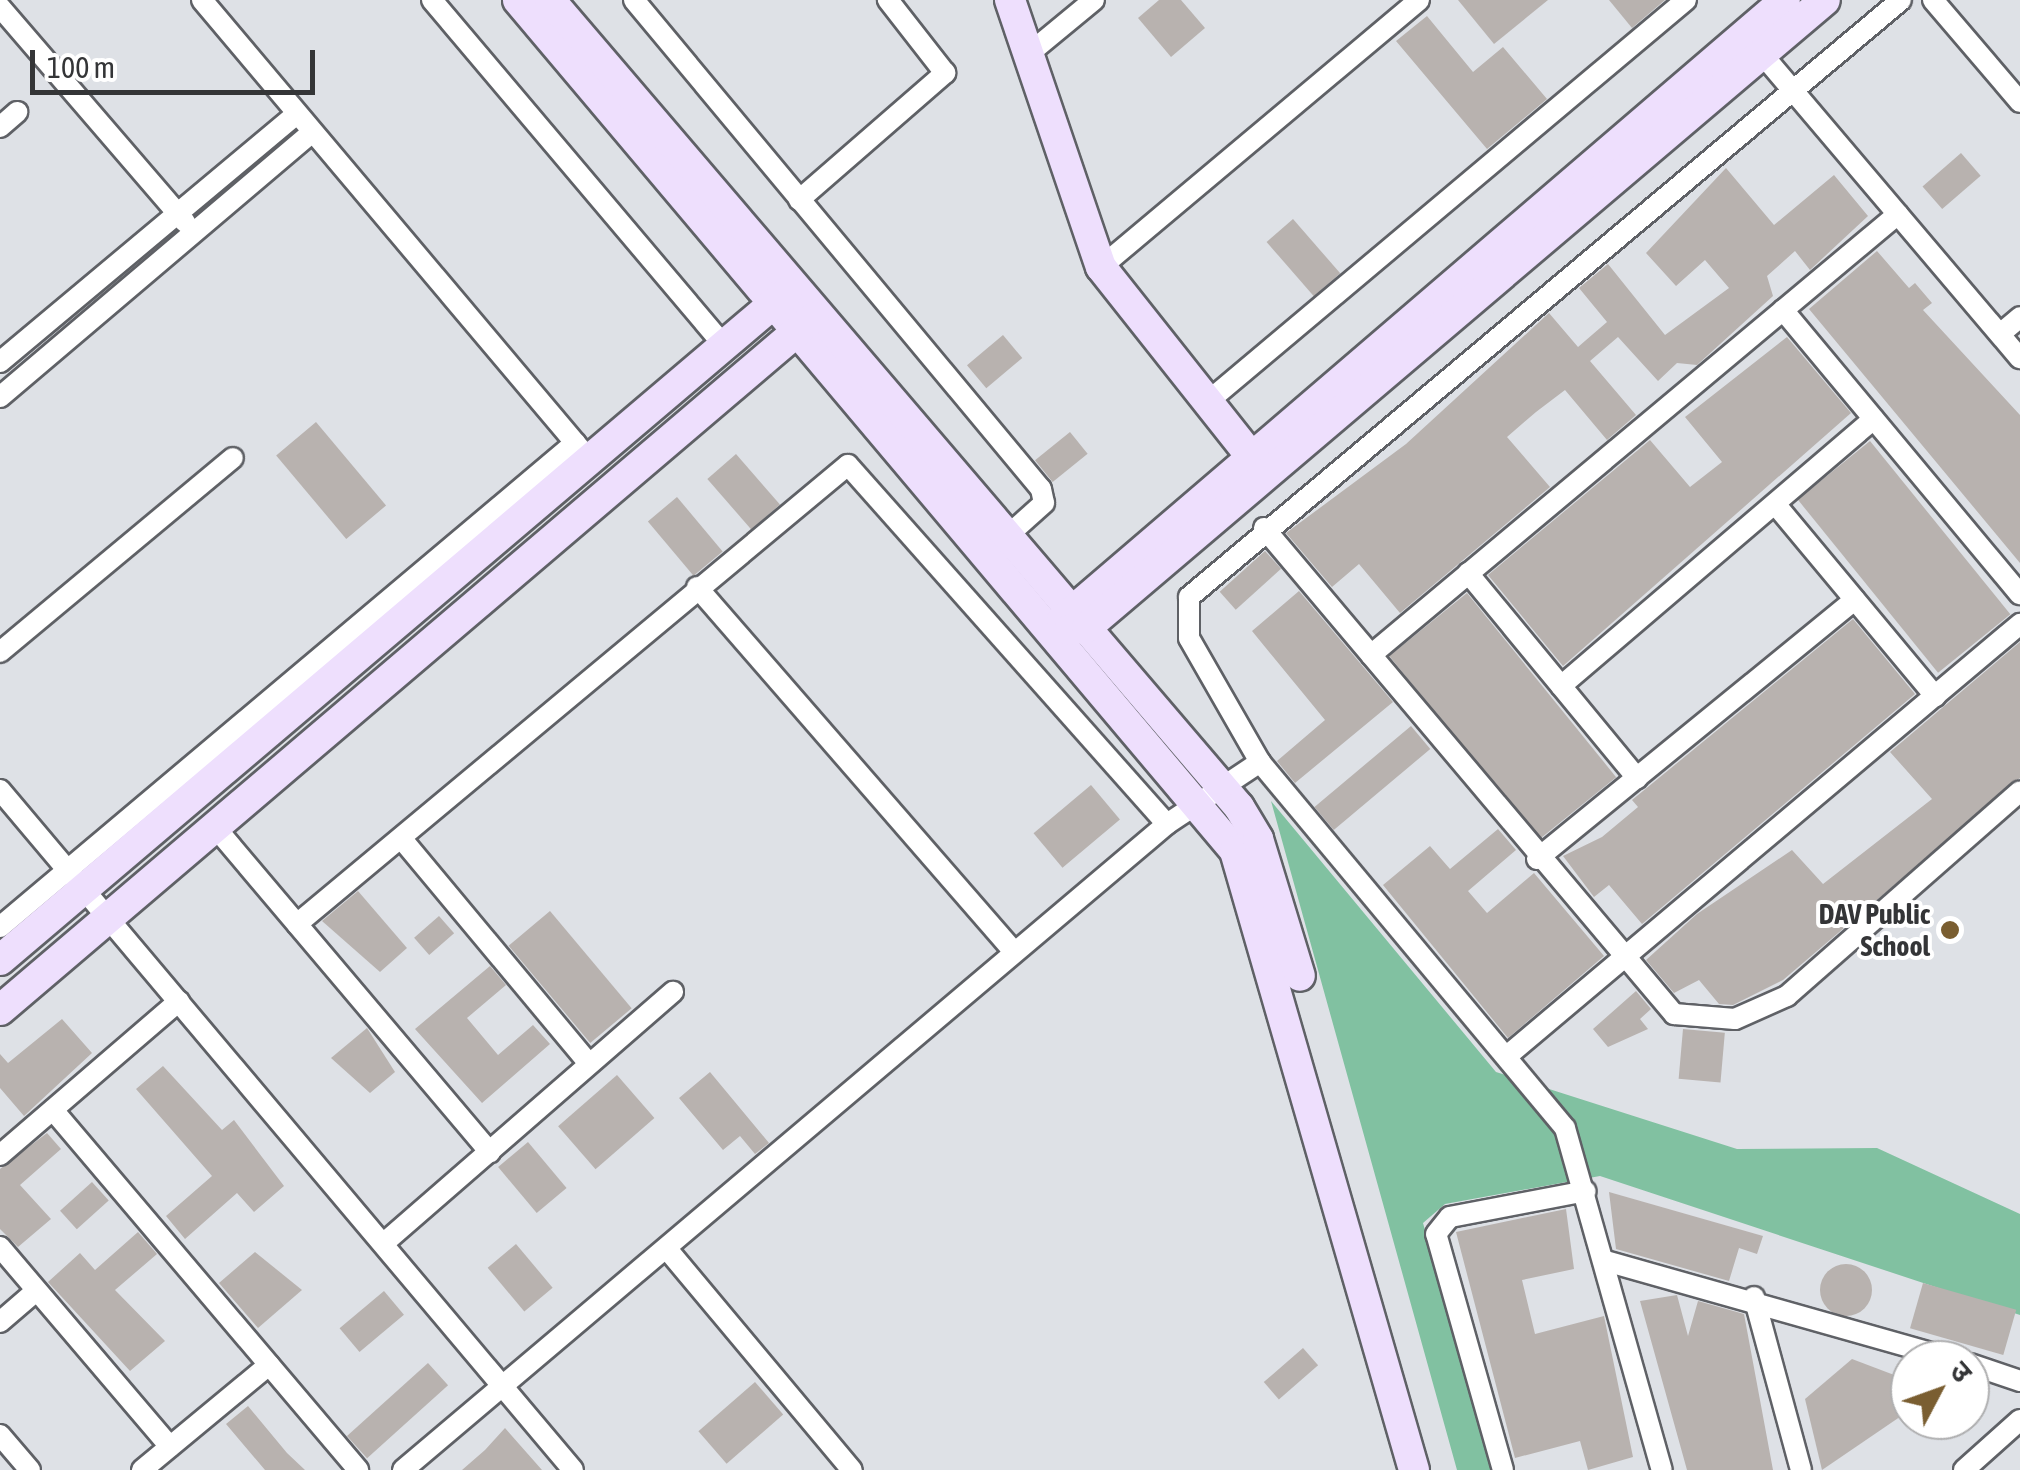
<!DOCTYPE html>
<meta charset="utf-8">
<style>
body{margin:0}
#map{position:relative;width:2020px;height:1470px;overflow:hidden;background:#dee1e6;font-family:"Asap Condensed","Noto Sans Devanagari",sans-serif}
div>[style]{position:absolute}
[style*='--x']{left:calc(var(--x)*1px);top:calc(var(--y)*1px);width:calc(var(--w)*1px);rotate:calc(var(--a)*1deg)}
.green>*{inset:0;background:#81c1a1}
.building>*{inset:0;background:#b8b2af;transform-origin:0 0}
.round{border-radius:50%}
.roads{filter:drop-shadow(2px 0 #5f6166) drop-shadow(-2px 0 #5f6166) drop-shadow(0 2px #5f6166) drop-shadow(0 -2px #5f6166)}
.street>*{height:20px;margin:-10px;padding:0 10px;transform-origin:10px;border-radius:10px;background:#fff}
.secondary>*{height:30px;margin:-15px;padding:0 15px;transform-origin:15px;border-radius:15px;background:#eedffd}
.dots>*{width:28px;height:28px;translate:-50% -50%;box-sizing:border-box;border:5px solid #fff;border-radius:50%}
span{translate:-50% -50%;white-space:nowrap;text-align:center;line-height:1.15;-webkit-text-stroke:8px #fff;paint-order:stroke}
.poi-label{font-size:28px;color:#343537;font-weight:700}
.right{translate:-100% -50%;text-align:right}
.north{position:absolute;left:1890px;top:1340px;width:100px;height:100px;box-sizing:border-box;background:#fff;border:2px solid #aeaeaf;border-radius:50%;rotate:49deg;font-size:28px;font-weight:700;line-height:40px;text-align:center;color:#343537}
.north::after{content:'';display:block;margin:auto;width:35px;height:45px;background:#7a5e31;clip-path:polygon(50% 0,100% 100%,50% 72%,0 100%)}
.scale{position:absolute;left:30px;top:50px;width:285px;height:45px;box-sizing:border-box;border:5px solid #343537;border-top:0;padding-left:12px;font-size:30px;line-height:35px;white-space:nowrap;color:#343537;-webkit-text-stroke:8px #fff;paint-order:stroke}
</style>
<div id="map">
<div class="green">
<div style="clip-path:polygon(1271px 801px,1496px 1072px,1737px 1149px,1877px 1148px,2020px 1214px,2020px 1315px,1600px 1176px,1445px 1204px,1423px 1223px,1492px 1470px,1457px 1470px)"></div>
</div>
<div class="building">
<div style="clip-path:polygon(1159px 0,1181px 0,1205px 28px,1171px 57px,1138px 18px)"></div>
<div style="clip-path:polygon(1458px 0,1548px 0,1494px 44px)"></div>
<div style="clip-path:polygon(1609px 0,1665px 0,1632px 28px)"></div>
<div style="clip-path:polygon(1427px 16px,1473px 72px,1503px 47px,1547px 99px,1487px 149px,1396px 41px)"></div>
<div style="left:1961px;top:153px;width:30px;height:51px;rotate:49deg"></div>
<div style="clip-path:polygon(1726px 168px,1774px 225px,1834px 175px,1868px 216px,1810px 270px,1795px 251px,1767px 276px,1773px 296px,1697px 365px,1677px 363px,1658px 381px,1618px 337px,1590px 361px,1636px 415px,1607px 440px,1565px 390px,1536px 412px,1507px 437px,1550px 487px,1400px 613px,1359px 564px,1332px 587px,1286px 533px,1406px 444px,1549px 313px,1578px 347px,1607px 322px,1579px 288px,1608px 264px,1665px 335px,1729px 288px,1705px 260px,1676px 286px,1646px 253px)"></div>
<div style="left:1293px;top:219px;width:72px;height:35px;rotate:49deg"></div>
<div style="clip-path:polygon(1877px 251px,1909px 288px,1915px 283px,1932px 303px,1923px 310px,2020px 415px,2020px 563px,1809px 309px)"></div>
<div style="left:1003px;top:335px;width:30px;height:47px;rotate:50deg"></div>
<div style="clip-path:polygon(1787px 337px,1851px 413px,1563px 666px,1488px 575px,1650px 440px,1690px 487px,1722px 462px,1685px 417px)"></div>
<div style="left:316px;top:422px;width:109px;height:52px;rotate:50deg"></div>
<div style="left:1070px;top:432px;width:28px;height:45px;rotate:51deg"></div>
<div style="left:1870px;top:441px;width:223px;height:93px;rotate:51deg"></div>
<div style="left:736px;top:454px;width:67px;height:38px;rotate:49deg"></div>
<div style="left:677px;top:497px;width:71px;height:38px;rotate:50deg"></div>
<div style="left:1265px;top:551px;width:24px;height:61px;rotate:48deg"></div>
<div style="clip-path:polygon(1299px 591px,1393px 702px,1295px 783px,1277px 761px,1325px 720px,1252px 631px)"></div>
<div style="left:1467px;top:593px;width:237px;height:100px;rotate:51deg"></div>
<div style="clip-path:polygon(1853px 619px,1915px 694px,1642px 924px,1609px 885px,1594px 897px,1563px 856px,1602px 837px,1638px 807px,1632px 800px)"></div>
<div style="clip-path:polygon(2020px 642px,2020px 778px,1783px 980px,1733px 1005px,1719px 1004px,1699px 980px,1674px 993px,1646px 960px,1697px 914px,1792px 850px,1823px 884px,1932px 799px,1890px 752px)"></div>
<div style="left:1411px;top:726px;width:30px;height:126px;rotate:50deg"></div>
<div style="left:1091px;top:785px;width:45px;height:75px;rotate:50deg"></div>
<div style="clip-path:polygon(1498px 829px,1516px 850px,1468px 891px,1487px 913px,1534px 873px,1604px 956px,1508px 1038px,1383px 885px,1430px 846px,1450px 869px)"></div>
<div style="clip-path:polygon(358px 891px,407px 948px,380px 972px,322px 921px)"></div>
<div style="left:550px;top:911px;width:127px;height:54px;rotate:50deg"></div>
<div style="left:439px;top:916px;width:23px;height:33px;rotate:49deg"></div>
<div style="clip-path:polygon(490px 966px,506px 985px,467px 1018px,498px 1055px,533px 1025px,550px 1044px,482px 1103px,415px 1029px)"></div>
<div style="clip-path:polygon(1636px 991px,1651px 1009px,1640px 1019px,1648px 1029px,1608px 1047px,1593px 1029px)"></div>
<div style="clip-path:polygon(62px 1019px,92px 1053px,24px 1116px,0 1088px,0 1054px,8px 1063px)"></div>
<div style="clip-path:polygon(367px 1028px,395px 1072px,370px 1093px,331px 1058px)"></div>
<div style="left:1683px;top:1029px;width:42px;height:50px;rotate:5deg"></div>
<div style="clip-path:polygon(163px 1066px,222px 1130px,234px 1120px,284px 1186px,254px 1212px,237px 1193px,185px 1239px,166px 1216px,212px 1176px,136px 1089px)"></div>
<div style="clip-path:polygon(710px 1072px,769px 1143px,755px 1154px,740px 1136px,723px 1150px,679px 1098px)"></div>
<div style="left:617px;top:1075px;width:57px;height:78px;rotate:49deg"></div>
<div style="clip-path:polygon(47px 1133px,61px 1149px,20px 1185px,51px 1219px,18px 1247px,0 1229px,0 1169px)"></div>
<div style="left:528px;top:1142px;width:60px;height:39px;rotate:50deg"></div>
<div style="left:92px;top:1182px;width:25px;height:43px;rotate:48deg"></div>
<div style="clip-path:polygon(1609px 1192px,1763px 1236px,1757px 1254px,1739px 1248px,1729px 1281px,1616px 1249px)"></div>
<div style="clip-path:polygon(1566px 1209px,1574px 1269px,1522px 1280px,1535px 1334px,1604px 1316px,1633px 1457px,1588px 1470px,1580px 1441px,1515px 1458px,1456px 1232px)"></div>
<div style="clip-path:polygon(138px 1232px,157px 1254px,115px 1290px,165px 1341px,130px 1371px,48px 1282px,80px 1253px,95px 1270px)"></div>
<div style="left:516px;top:1244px;width:57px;height:37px;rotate:50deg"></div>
<div style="clip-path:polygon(255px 1252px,302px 1290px,258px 1328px,219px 1283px)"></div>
<div class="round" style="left:1820px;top:1264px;width:52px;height:52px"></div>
<div style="left:1923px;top:1283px;width:97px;height:47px;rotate:16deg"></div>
<div style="left:384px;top:1291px;width:31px;height:58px;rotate:50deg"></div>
<div style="clip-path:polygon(1677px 1295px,1688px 1336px,1698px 1301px,1744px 1314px,1773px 1470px,1687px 1470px,1640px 1301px)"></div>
<div style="left:1303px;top:1348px;width:23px;height:52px;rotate:49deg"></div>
<div style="clip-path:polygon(1852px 1359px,1910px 1381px,1910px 1410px,1822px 1470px,1805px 1399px)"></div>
<div style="left:428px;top:1363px;width:30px;height:109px;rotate:48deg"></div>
<div style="left:755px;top:1382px;width:43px;height:75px;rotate:49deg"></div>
<div style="clip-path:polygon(248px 1406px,287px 1453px,305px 1470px,265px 1470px,226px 1424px)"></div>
<div style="clip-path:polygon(505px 1428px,542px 1470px,462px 1470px,485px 1450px)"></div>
</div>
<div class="roads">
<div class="street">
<div style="--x:202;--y:0;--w:590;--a:49.88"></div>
<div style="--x:432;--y:0;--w:453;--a:49.8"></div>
<div style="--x:634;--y:0;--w:636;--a:50.23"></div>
<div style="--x:1041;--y:489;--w:14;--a:78"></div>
<div style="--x:1044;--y:503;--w:52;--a:138.1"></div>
<div style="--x:1933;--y:0;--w:134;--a:49.5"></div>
<div style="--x:0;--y:7;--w:284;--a:49.3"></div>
<div style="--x:1756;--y:47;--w:408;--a:49.7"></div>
<div style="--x:1026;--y:56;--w:88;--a:-39.5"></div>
<div style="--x:0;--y:127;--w:23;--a:-41"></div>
<div style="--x:799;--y:200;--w:194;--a:-41"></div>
<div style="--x:945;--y:73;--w:93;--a:-128"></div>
<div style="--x:1101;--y:267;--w:415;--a:-40"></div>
<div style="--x:1783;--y:310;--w:370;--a:50.2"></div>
<div style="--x:2000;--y:334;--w:26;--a:-40"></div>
<div style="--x:0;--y:362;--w:387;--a:-39.9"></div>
<div style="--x:0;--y:397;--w:409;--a:-40.3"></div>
<div style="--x:1205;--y:404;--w:628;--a:-40.03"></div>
<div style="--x:1776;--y:505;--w:249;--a:50.2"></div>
<div style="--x:1264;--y:528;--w:636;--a:49.85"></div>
<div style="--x:1674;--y:1014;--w:61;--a:4.7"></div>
<div style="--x:1735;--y:1019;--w:57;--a:-23.9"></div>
<div style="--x:1787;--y:996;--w:310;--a:-41.3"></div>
<div style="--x:1468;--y:573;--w:266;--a:50.5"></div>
<div style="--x:697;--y:587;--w:483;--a:49"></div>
<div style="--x:0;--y:652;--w:303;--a:-39.8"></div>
<div style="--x:1371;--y:655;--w:687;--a:-39.92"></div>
<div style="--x:1561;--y:686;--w:411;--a:-40.5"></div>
<div style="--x:1260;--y:762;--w:143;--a:-119.8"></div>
<div style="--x:1189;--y:638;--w:41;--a:-90"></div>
<div style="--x:1189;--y:597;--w:929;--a:-39.98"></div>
<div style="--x:0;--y:790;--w:889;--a:49.88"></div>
<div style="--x:215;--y:827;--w:426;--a:49.8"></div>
<div style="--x:401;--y:838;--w:294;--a:50.2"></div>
<div style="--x:1537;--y:859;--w:410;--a:-39.2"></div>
<div style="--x:297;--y:924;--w:717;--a:-39.8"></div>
<div style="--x:848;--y:465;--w:480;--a:48.4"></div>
<div style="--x:0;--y:927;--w:752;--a:-40.09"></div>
<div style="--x:1507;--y:1056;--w:671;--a:-40.1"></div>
<div style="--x:53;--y:1110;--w:472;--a:49.7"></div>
<div style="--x:0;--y:1155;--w:236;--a:-40.7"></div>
<div style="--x:384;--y:1243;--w:383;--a:-41"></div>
<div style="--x:0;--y:1247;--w:262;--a:49.6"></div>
<div style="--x:667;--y:1249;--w:288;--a:50.1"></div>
<div style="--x:1606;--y:1261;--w:365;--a:15.8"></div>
<div style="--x:1754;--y:1297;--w:179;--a:74.8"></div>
<div style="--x:0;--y:1322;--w:48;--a:-40.7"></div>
<div style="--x:1970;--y:1364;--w:53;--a:18.8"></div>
<div style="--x:0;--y:1435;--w:46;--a:49.4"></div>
<div style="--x:142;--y:1470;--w:165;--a:-39.6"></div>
<div style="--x:403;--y:1470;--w:1001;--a:-40.22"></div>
<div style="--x:1167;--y:824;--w:112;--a:-33.7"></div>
<div style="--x:1260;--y:762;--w:476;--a:50.2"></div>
<div style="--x:1565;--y:1128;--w:355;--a:74.2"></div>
<div style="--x:1503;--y:1470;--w:245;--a:-105.8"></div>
<div style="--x:1436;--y:1234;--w:22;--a:-51"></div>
<div style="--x:1450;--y:1217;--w:138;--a:-10.8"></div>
<div style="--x:1964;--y:1470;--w:75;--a:-41.8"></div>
</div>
<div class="secondary">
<div style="--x:518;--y:0;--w:1113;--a:49.88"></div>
<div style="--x:1235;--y:851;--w:644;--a:73.87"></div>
<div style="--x:550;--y:0;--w:1061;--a:49.51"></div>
<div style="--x:1239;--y:807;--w:37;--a:59"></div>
<div style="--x:1258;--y:839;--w:143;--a:73"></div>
<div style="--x:1010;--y:0;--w:282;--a:71.2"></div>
<div style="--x:1101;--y:267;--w:258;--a:51.6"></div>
<div style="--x:1062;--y:620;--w:952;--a:-40.61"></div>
<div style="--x:1069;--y:630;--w:18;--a:-9"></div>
<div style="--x:1087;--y:627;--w:968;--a:-40.35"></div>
<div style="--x:0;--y:960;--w:1032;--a:-40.32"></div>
<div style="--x:0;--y:1010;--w:1069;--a:-40.41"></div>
</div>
</div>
<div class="dots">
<div style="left:1950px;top:930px;background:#7a5e31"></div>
</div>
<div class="poi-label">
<span class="right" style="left:1930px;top:930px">DAV Public<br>School</span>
</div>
<div class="north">उ</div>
<div class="scale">100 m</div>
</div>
